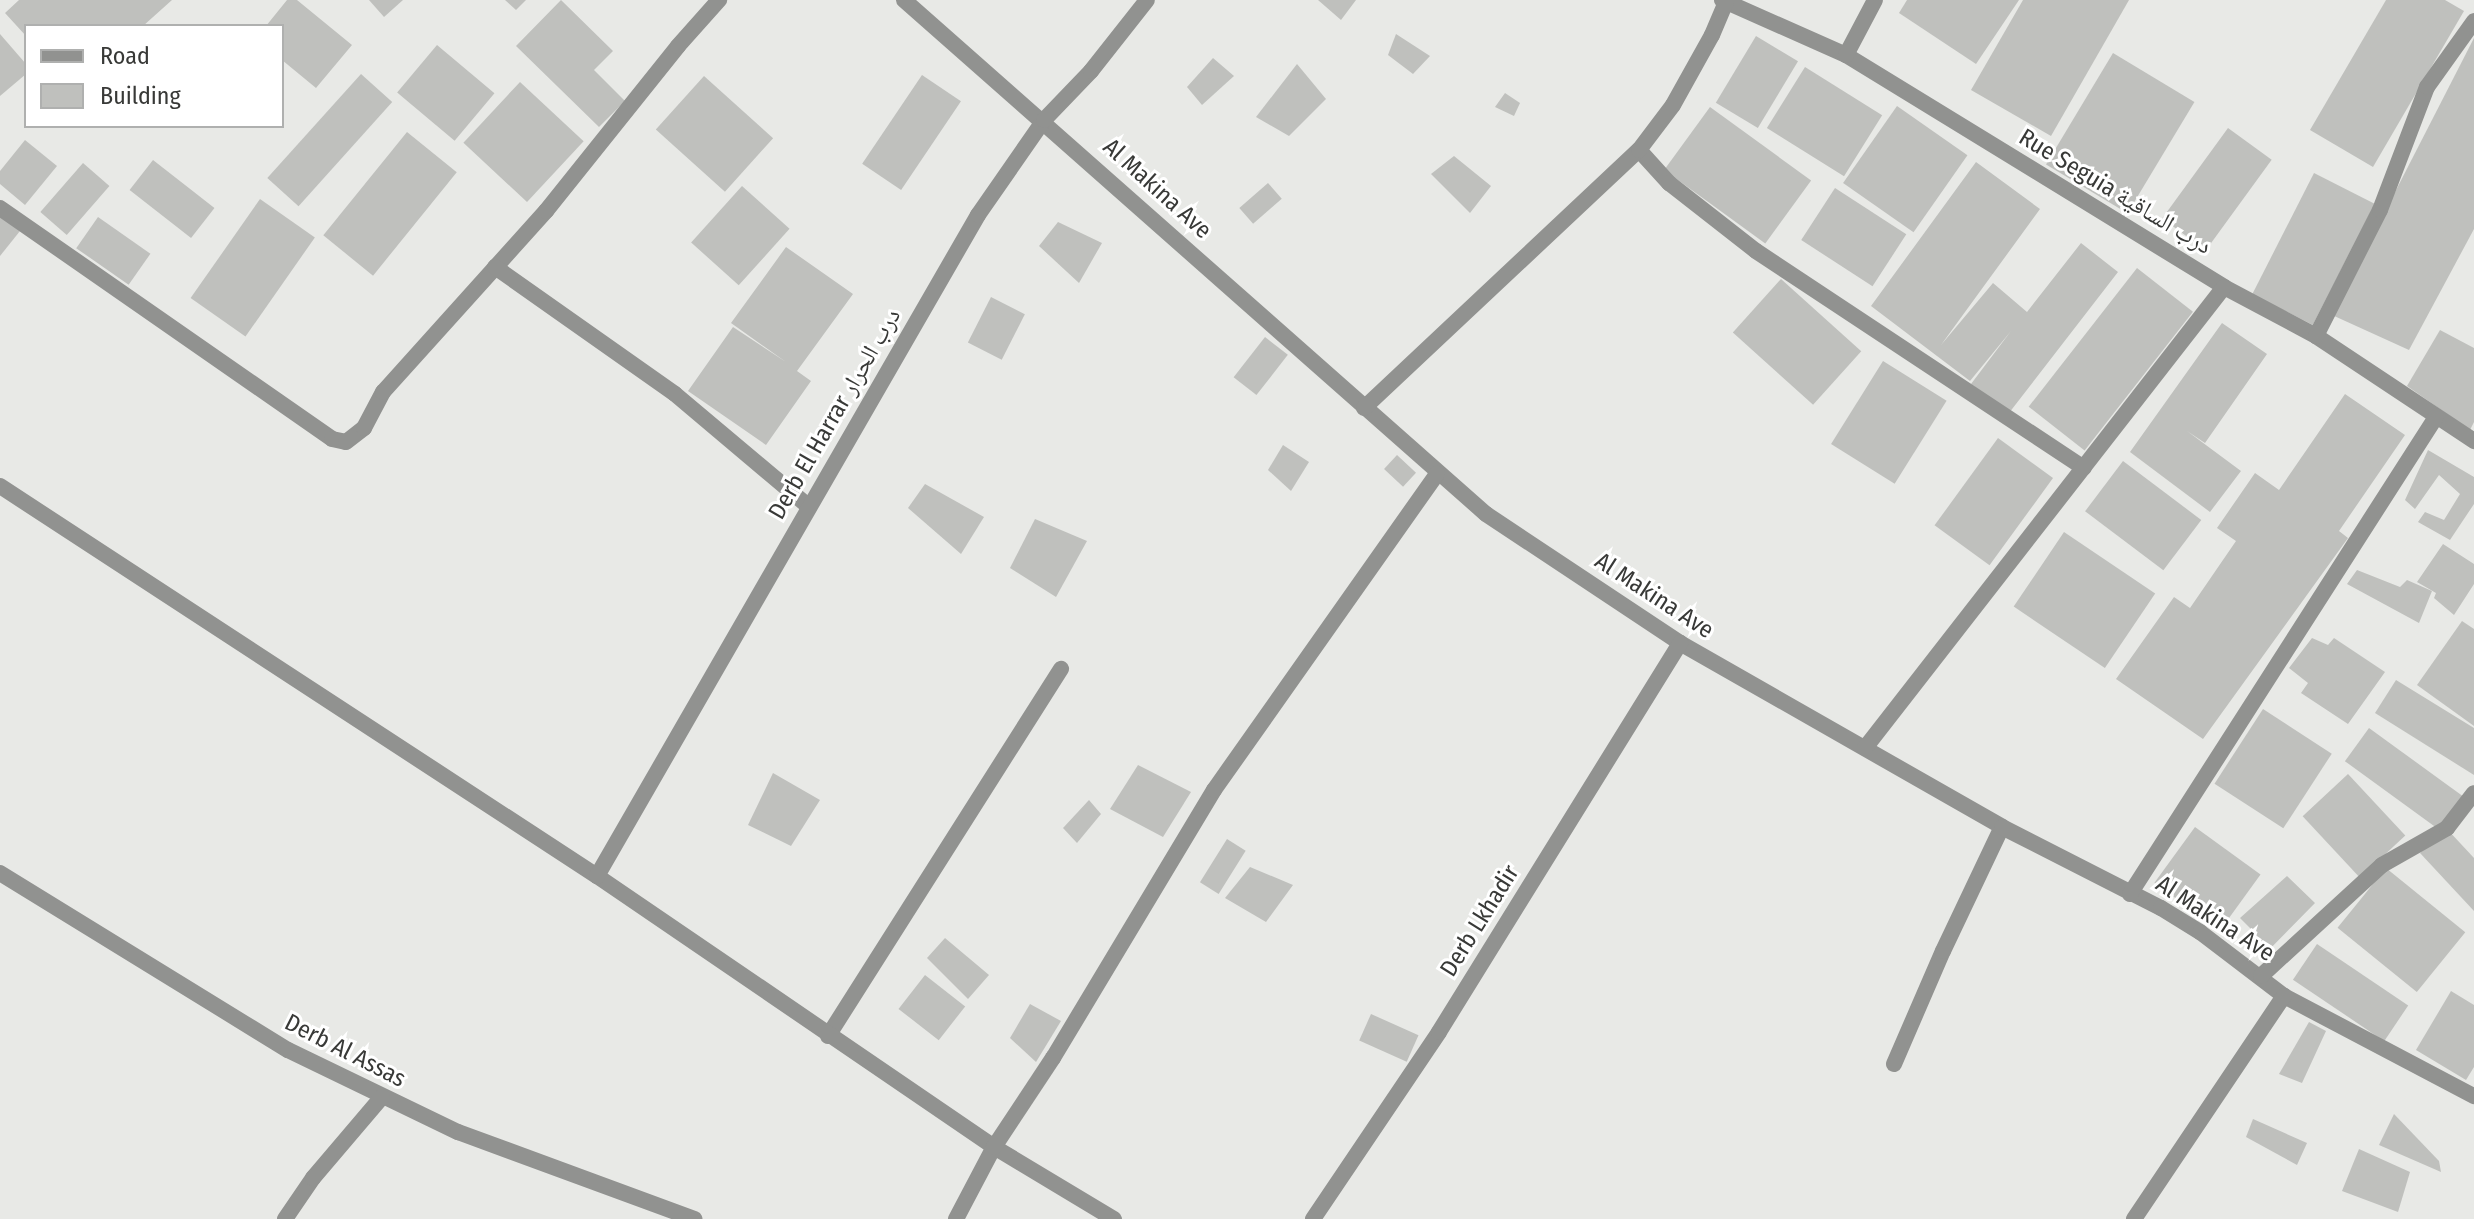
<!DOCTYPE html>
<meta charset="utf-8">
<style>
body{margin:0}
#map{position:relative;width:2474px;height:1219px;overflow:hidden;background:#e8e9e6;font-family:"Fira Sans Condensed","Noto Naskh Arabic",sans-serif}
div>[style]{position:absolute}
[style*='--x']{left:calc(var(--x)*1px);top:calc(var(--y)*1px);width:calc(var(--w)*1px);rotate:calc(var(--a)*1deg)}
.building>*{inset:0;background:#bfc0bd;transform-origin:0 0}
.service>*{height:16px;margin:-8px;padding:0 8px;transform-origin:8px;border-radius:8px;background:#919290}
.minor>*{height:16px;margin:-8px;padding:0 8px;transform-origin:8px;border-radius:8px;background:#919290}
span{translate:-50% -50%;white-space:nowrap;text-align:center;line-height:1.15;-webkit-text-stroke:6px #fff;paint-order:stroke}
.street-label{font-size:24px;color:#383937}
.legend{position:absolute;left:24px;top:24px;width:260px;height:104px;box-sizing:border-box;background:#fff;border:2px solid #afb0af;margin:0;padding:10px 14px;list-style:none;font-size:24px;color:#383937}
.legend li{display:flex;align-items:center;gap:16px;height:40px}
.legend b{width:40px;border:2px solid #afb0af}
</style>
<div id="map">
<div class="building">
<div style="clip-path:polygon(19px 0,172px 0,143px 26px,26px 26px,26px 36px,5px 13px)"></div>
<div style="clip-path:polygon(287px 0,297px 0,352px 45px,316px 88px,282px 60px,282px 26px,266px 26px)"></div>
<div style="clip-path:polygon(369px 0,403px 0,384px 17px)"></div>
<div style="clip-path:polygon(505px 0,526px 0,516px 10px)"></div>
<div style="clip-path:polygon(561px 0,613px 51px,594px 70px,625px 101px,599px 127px,516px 46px)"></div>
<div style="clip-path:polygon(1318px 0,1356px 0,1341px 20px)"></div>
<div style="clip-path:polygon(1907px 0,2019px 0,1976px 64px,1899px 13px)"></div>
<div style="clip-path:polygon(2023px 0,2129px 0,2051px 136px,1971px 90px)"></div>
<div style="clip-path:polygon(2386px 0,2445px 0,2464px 11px,2373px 167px,2310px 130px)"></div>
<div style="clip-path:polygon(0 34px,26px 64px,26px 74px,0 96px)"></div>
<div style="clip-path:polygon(1396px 34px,1430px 56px,1413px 74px,1388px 55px)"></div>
<div style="left:1756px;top:36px;width:49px;height:78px;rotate:31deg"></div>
<div style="clip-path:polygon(2474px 38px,2474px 229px,2409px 350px,2332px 315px)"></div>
<div style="left:437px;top:45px;width:75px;height:62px;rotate:40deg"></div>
<div style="left:2113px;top:53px;width:95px;height:130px;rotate:31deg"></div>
<div style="clip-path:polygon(1213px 58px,1234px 76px,1202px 105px,1187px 87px)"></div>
<div style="clip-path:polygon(1297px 64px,1326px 99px,1289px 136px,1256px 117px)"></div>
<div style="left:1805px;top:67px;width:91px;height:72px;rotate:32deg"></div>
<div style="left:361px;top:74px;width:42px;height:140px;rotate:42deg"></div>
<div style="left:922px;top:75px;width:47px;height:107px;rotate:34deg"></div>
<div style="left:704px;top:76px;width:93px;height:72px;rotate:42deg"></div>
<div style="left:520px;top:82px;width:87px;height:83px;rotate:43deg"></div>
<div style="clip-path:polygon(1505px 93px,1520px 103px,1514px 116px,1495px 107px)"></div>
<div style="left:1897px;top:106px;width:86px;height:94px;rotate:35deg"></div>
<div style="left:1710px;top:107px;width:125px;height:78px;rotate:36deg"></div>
<div style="left:2228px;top:128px;width:54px;height:112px;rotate:36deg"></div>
<div style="left:407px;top:132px;width:64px;height:133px;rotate:39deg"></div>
<div style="clip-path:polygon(25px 140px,57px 166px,25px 205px,0 184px,0 171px)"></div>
<div style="clip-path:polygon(1454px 156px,1491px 186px,1470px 213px,1431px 174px)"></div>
<div style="left:153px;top:160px;width:78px;height:38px;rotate:38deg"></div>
<div style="clip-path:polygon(1976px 162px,2040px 209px,1941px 345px,1993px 283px,2027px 312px,2081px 243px,2118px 272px,2009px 413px,1971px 384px,2011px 331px,1970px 381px,1871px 306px)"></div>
<div style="left:83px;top:163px;width:35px;height:65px;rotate:41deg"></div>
<div style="left:2314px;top:173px;width:68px;height:136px;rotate:27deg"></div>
<div style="left:1268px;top:183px;width:21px;height:38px;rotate:49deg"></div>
<div style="left:742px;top:186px;width:64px;height:76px;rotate:42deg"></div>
<div style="left:1835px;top:188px;width:85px;height:62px;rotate:33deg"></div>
<div style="left:260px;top:199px;width:67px;height:121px;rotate:35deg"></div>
<div style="clip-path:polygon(0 216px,20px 231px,0 256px)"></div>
<div style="left:98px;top:217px;width:64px;height:38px;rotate:35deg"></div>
<div style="clip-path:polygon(1058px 222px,1102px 243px,1079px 283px,1039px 246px)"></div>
<div style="clip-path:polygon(786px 247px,853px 294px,797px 371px,811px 381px,766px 445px,688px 391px,733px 327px,786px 362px,731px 323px)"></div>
<div style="left:2137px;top:268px;width:71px;height:176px;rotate:38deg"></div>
<div style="left:1781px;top:279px;width:108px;height:72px;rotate:42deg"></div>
<div style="left:991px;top:297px;width:38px;height:51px;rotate:27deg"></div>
<div style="clip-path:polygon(2222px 323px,2267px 354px,2205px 443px,2187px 431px,2241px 471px,2210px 512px,2130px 452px)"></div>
<div style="clip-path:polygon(2440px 330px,2474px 348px,2474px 422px,2470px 430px,2407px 386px)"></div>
<div style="left:1265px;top:337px;width:29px;height:51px;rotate:38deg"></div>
<div style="left:1883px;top:361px;width:75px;height:98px;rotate:32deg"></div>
<div style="clip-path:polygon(2345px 394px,2405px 435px,2339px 531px,2348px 538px,2203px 739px,2116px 679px,2174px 597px,2190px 608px,2236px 541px,2217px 528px,2255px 473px,2279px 490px)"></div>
<div style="left:1998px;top:438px;width:68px;height:108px;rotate:36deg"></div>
<div style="clip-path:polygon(1283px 445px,1309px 462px,1291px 491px,1268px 470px)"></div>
<div style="clip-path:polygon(2428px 450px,2474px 477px,2474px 504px,2450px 540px,2418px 522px,2425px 512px,2444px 520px,2460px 494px,2439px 475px,2415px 509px,2405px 500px)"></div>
<div style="left:1397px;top:455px;width:26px;height:19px;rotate:43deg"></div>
<div style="left:2123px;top:461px;width:98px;height:63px;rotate:37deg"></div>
<div style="clip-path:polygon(925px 484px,984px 517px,961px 554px,908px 508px)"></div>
<div style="clip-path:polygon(1035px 519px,1087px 541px,1056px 597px,1010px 568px)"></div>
<div style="left:2064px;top:532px;width:110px;height:90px;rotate:34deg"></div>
<div style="clip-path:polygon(2443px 544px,2474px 564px,2474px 584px,2454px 615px,2434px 598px,2436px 593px,2417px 582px)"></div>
<div style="clip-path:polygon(2357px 570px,2400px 587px,2407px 580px,2432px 591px,2419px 623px,2347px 584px)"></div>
<div style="clip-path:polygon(2462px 621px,2474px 629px,2474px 726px,2417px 685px)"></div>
<div style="clip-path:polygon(2312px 638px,2328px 645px,2334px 638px,2385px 672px,2348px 724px,2301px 693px,2308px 683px,2289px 668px)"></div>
<div style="clip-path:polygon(2396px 680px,2474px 728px,2474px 775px,2375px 713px)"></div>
<div style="left:2263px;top:709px;width:82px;height:89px;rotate:33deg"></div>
<div style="left:2369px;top:728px;width:117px;height:41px;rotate:36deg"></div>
<div style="clip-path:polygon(1138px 765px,1191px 792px,1163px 837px,1110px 809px)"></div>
<div style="clip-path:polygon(773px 773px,820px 800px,791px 846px,748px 825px)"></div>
<div style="left:2348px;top:774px;width:84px;height:62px;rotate:47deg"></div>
<div style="clip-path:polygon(1089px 800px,1101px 814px,1077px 843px,1063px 828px)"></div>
<div style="left:2195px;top:827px;width:81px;height:69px;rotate:36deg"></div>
<div style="clip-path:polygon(2447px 829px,2474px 858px,2474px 911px,2420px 853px)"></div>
<div style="left:1227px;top:839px;width:22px;height:51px;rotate:32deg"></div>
<div style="clip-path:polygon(1250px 867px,1293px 885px,1266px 922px,1225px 898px)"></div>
<div style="left:2386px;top:868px;width:102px;height:77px;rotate:39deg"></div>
<div style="clip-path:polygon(2287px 876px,2315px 903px,2261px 958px,2242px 940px,2252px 930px,2240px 918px)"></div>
<div style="clip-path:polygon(945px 938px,989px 975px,968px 999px,927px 958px)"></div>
<div style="left:2317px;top:944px;width:110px;height:43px;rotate:34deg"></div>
<div style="left:925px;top:975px;width:51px;height:43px;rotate:38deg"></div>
<div style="clip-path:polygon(2451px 991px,2474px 1005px,2474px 1067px,2466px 1080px,2416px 1050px)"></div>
<div style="clip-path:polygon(1030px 1004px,1061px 1021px,1036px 1062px,1010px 1038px)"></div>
<div style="left:1371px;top:1014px;width:52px;height:29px;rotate:24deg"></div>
<div style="clip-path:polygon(2309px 1022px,2326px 1031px,2302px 1083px,2279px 1074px)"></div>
<div style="clip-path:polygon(2394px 1114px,2439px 1161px,2441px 1172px,2379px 1145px)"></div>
<div style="clip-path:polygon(2253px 1119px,2307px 1143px,2297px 1165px,2246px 1137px)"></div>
<div style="clip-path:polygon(2359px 1149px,2410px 1172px,2398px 1212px,2342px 1191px)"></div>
</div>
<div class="service">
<div style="--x:828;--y:1036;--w:435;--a:-57.6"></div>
<div style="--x:1894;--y:1064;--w:123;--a:-66.6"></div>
<div style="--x:1943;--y:951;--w:137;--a:-64.6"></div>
</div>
<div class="minor">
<div style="--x:904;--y:0;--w:776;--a:41.45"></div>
<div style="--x:1486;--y:514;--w:233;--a:33.6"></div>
<div style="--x:1680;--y:643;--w:371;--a:29.7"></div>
<div style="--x:2002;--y:827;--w:178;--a:27"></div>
<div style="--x:2161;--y:908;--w:46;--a:31.6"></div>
<div style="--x:2200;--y:932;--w:106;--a:37.3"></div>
<div style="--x:2284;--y:996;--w:215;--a:27.8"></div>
<div style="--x:1722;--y:0;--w:136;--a:23.9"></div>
<div style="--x:1846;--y:55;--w:444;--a:31.5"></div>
<div style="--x:2224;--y:287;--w:104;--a:28"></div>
<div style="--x:2316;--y:336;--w:190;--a:33.6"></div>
<div style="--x:1846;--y:55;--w:62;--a:-62.2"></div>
<div style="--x:1639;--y:150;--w:45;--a:47.7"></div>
<div style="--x:1669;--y:183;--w:110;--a:38"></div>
<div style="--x:1756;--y:251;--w:393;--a:33.5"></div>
<div style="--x:0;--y:208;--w:404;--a:34.8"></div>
<div style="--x:332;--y:439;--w:14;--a:12"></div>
<div style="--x:346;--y:442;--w:23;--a:-38"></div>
<div style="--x:364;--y:428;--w:41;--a:-62.2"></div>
<div style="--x:383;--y:392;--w:244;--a:-48"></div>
<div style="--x:546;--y:211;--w:211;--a:-51.3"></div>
<div style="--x:678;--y:46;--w:62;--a:-48.3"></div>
<div style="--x:495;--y:267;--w:220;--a:35.2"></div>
<div style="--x:675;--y:394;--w:175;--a:40.1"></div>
<div style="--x:2316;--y:336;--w:141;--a:-63.1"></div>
<div style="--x:2380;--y:210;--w:132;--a:-69.1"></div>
<div style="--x:2427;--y:87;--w:81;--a:-54.5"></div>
<div style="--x:1364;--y:408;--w:377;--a:-43.2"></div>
<div style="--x:1639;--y:150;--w:56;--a:-52.9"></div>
<div style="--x:1673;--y:105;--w:80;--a:-60.9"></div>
<div style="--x:1712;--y:35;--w:36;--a:-67"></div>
<div style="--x:0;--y:486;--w:713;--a:33.16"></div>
<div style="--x:597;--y:876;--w:481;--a:34.3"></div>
<div style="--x:994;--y:1147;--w:140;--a:31"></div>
<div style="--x:1865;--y:748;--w:584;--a:-52.09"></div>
<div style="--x:0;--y:873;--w:338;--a:31.6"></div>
<div style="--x:288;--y:1050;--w:189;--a:25.8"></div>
<div style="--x:458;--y:1132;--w:252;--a:20.2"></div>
<div style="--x:597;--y:876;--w:763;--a:-60.04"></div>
<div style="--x:978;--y:215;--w:116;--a:-55.2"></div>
<div style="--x:1044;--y:120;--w:68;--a:-46.2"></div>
<div style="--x:1091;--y:71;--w:90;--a:-51.7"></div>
<div style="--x:2130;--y:894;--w:567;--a:-57.32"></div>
<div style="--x:2261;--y:976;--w:164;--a:-42.5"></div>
<div style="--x:2382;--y:865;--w:75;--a:-29.6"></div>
<div style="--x:2447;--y:828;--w:44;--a:-52.4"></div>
<div style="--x:285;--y:1219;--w:50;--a:-55.7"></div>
<div style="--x:313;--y:1178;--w:106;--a:-49.6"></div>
<div style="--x:956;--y:1219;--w:81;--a:-62.2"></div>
<div style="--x:994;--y:1147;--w:107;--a:-56.5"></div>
<div style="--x:1053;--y:1058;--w:313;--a:-59"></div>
<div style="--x:1214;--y:790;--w:387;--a:-54.8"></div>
<div style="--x:1313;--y:1219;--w:225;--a:-56"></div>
<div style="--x:1439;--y:1032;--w:458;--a:-58.2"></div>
<div style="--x:2134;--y:1219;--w:269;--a:-56.1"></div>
</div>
<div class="street-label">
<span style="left:1157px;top:189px;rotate:42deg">Al Makina Ave</span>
<span style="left:2115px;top:192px;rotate:31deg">Rue Seguia درب الساقية</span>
<span style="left:835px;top:414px;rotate:-60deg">Derb El Harrar درب الحرار</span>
<span style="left:1654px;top:596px;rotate:33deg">Al Makina Ave</span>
<span style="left:2215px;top:919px;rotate:33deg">Al Makina Ave</span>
<span style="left:1480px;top:921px;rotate:-58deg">Derb Lkhadir</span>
<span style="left:345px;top:1051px;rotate:27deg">Derb Al Assas</span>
</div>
<ul class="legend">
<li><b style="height:10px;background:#919290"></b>Road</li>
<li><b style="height:22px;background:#bfc0bd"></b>Building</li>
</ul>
</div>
